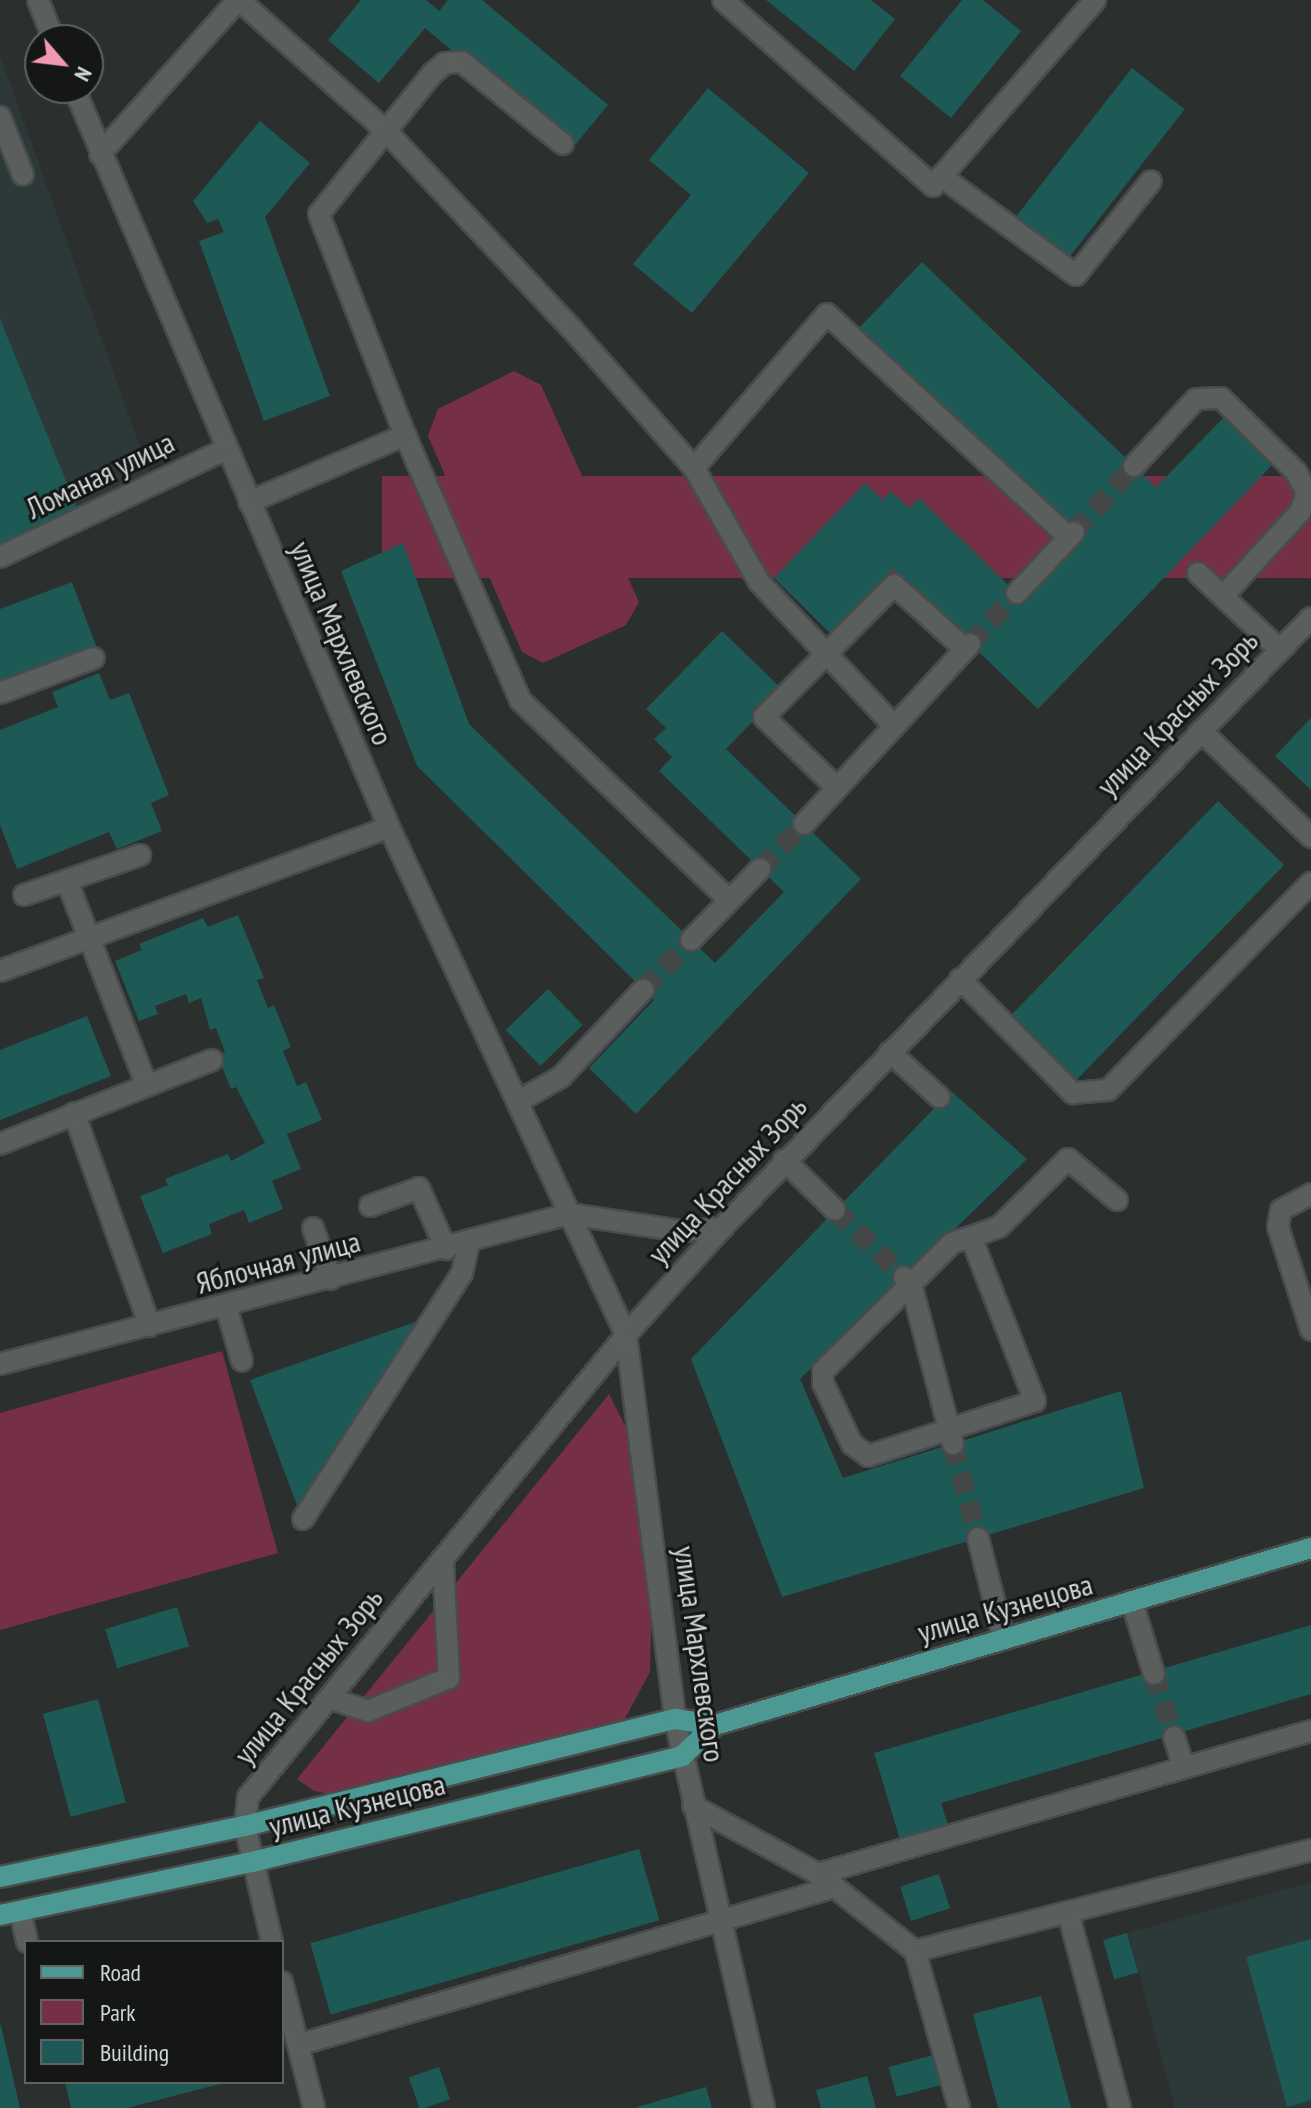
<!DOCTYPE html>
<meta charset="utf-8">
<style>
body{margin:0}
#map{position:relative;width:1311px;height:2108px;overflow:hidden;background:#2b2f2e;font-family:"PT Sans Narrow",sans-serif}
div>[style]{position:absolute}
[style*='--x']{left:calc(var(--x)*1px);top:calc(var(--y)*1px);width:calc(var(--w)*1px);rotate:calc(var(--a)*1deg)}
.built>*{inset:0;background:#2d3938}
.green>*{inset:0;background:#763045;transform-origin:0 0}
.building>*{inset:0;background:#1d5955;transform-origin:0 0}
.minor-tunnel>*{height:20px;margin-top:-10px;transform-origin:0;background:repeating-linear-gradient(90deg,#444847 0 20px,transparent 0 30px)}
.roads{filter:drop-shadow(2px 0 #484c4c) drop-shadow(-2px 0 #484c4c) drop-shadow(0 2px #484c4c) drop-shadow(0 -2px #484c4c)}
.minor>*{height:20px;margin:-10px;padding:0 10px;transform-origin:10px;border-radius:10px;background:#5a5f5e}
.major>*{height:20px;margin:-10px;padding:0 10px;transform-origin:10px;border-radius:10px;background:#4c9893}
span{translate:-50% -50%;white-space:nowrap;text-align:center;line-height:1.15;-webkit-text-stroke:6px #151716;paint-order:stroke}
.street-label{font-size:30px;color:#d2d5d5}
.legend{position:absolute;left:24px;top:1940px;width:260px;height:144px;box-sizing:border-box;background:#151716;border:2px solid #616362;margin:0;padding:10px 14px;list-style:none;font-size:24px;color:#d2d5d5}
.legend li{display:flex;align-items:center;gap:16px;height:40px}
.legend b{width:40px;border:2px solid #616362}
.north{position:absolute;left:24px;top:24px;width:80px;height:80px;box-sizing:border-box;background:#151716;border:2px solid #616362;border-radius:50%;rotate:118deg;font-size:22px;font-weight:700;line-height:32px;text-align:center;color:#d2d5d5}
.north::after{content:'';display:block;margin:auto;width:28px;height:36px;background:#f19ab0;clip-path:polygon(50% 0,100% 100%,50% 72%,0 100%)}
</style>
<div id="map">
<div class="built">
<div style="clip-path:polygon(0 55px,154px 486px,0 562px)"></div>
<div style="clip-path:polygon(1311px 1882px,1311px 2108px,1175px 2108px,1128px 1933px)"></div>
</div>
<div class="green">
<div style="clip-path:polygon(514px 371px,541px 385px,639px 602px,626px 625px,543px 663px,522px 652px,428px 436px,438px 409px)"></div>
<div style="left:1311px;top:476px;width:102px;height:929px;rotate:90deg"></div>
<div style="clip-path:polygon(222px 1351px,278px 1553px,0 1630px,0 1413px)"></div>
<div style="clip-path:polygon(609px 1394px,644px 1463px,652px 1596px,650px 1672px,622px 1724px,335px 1795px,314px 1791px,297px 1779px)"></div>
</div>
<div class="building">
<div style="clip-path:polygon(361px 0,426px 0,439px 11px,448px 0,482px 0,608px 105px,571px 150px,425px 28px,379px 83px,328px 40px)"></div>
<div style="clip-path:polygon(766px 0,871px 0,895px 19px,854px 71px)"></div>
<div style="clip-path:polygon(962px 0,983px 0,1021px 31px,951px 118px,900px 76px)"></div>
<div style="left:1132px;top:68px;width:67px;height:200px;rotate:38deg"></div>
<div style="clip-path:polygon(708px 88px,809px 173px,692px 313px,633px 264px,691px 195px,649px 160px)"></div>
<div style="clip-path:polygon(260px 121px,310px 163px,265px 217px,330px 396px,264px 421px,199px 241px,224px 232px,218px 219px,207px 223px,193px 201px)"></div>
<div style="clip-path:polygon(922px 262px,1156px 487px,1229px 412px,1278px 459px,1038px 709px,893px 569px,831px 634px,774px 578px,865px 483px,883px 500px,891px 491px,909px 508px,919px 498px,1023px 599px,1080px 539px,860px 327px)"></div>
<div style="clip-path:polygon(0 319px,80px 515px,0 548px)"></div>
<div style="clip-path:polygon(403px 543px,469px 724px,715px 963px,784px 892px,659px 771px,672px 757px,654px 739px,666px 728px,646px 709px,722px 631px,783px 690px,726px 749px,861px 879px,636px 1114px,589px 1068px,654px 1000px,417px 766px,341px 571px)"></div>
<div style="clip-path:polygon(72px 582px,97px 648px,0 685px,0 609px)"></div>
<div style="clip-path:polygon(99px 673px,110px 700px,129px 693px,169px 795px,151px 803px,162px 831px,117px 849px,109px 832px,17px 869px,0 825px,0 730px,58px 707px,52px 692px)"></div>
<div style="clip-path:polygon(1311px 718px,1311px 790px,1275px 756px)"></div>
<div style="left:1218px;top:801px;width:92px;height:301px;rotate:44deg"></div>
<div style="clip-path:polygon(238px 915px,264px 978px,257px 980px,268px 1008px,274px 1005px,291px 1047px,283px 1051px,297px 1086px,306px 1082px,322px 1120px,287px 1134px,301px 1169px,272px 1181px,283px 1209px,249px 1223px,244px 1210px,209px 1224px,212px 1234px,163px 1253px,140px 1196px,168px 1185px,165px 1179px,228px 1154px,231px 1161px,265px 1143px,236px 1087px,231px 1089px,217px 1055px,225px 1052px,216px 1028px,210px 1030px,201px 998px,189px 1003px,186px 994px,155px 1006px,158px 1014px,139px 1021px,115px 961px,142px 950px,139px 944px,203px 918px,208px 927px)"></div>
<div style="left:548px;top:989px;width:50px;height:59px;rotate:46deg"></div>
<div style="clip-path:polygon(87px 1016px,111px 1076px,0 1120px,0 1050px)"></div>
<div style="clip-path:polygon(951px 1091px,1027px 1159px,800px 1379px,843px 1478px,1121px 1391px,1144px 1488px,782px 1597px,691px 1359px)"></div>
<div style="clip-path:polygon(418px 1321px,297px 1505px,250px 1380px)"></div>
<div style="left:177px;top:1607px;width:41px;height:75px;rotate:73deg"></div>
<div style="clip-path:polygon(1311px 1625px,1311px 1694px,941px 1803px,949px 1828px,901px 1843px,874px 1753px)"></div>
<div style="left:98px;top:1699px;width:107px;height:57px;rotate:75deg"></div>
<div style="left:639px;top:1849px;width:74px;height:342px;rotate:74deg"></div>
<div style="left:939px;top:1874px;width:36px;height:41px;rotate:72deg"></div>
<div style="left:1127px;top:1933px;width:41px;height:25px;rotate:74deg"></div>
<div style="clip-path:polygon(1311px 1939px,1311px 2100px,1287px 2107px,1246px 1957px)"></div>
<div style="clip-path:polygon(1041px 1996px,1071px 2108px,998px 2108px,973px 2014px)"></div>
<div style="clip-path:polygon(0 2025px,1px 2025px,20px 2108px,0 2108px)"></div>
<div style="left:933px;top:2055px;width:31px;height:46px;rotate:75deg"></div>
<div style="left:439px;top:2067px;width:34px;height:32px;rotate:71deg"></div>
<div style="clip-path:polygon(867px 2076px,876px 2108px,821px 2108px,816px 2090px)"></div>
<div style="clip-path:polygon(65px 2082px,224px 2082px,224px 2083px,127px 2108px,71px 2108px)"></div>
<div style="clip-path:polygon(706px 2087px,712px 2108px,637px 2108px,637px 2107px)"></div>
</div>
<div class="minor-tunnel">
<div style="--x:1074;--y:532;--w:89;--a:-47.7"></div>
<div style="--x:970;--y:644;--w:69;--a:-47.3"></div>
<div style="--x:760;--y:869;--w:63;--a:-45.6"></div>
<div style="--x:643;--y:990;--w:69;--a:-46.2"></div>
<div style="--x:835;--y:1210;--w:96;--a:44.2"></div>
<div style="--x:953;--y:1444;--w:97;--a:75.1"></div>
<div style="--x:1154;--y:1674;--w:66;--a:72.4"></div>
</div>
<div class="roads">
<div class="minor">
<div style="--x:38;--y:0;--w:43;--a:68.2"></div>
<div style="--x:239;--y:0;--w:195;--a:41.7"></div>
<div style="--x:385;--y:130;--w:272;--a:46.8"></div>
<div style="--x:571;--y:328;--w:186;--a:48.7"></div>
<div style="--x:694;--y:468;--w:131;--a:60.3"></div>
<div style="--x:759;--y:582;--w:197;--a:46.8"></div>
<div style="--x:723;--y:0;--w:281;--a:41.5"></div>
<div style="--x:933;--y:186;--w:247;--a:-48.9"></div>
<div style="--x:74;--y:88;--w:803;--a:66.91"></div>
<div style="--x:389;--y:827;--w:561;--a:64.99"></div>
<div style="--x:626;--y:1335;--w:387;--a:82.7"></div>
<div style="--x:675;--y:1719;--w:399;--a:77.1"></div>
<div style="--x:0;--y:117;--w:62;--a:68.4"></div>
<div style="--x:100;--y:154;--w:207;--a:-48.1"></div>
<div style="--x:941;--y:176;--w:167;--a:36.3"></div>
<div style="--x:1076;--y:275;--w:120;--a:-51.4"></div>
<div style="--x:405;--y:435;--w:289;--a:66.5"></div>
<div style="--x:520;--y:700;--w:289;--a:43.7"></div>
<div style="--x:1134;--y:466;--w:91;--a:-47.2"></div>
<div style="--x:1196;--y:399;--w:25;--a:-2"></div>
<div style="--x:1221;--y:398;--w:105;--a:44.6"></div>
<div style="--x:1296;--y:472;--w:24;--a:62"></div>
<div style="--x:1307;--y:493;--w:20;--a:110"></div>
<div style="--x:1300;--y:512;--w:114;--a:132.5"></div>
<div style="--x:694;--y:468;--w:203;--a:-49.2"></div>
<div style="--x:827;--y:314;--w:329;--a:42.7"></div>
<div style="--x:249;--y:502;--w:170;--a:-23.2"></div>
<div style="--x:405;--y:435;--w:237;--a:-111.3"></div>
<div style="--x:319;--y:214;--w:180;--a:-51.1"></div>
<div style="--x:432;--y:74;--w:17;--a:-40"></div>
<div style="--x:445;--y:63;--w:17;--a:-3"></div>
<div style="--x:462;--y:62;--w:130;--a:39.1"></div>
<div style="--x:0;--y:557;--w:250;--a:-25.5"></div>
<div style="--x:1198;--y:573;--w:112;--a:43.2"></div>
<div style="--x:1017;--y:593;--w:83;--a:-46.9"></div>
<div style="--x:0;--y:693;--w:100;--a:-20.4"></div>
<div style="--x:1201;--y:731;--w:153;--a:43.9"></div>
<div style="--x:837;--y:788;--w:102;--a:-135.8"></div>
<div style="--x:764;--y:717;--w:185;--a:-45.4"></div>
<div style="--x:894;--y:585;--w:96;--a:42"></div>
<div style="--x:804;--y:824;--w:245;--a:-47.3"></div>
<div style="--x:67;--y:881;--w:218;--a:68.7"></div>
<div style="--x:24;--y:895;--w:123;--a:-19"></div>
<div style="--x:691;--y:940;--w:99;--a:-45.8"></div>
<div style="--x:0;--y:971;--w:415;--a:-20.3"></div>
<div style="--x:960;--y:979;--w:161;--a:45.3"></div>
<div style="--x:1073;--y:1093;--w:35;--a:-5"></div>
<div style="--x:1108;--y:1090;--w:290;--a:-45.6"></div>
<div style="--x:890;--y:1052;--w:67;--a:42.6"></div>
<div style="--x:517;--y:1102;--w:51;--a:-29.6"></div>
<div style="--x:561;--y:1077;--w:120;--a:-46.7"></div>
<div style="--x:74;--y:1113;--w:226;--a:70.4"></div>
<div style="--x:0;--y:1144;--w:228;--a:-21.6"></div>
<div style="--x:784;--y:1160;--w:71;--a:44.4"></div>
<div style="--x:1311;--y:1194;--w:34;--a:152"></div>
<div style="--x:1281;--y:1210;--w:17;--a:100"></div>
<div style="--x:1278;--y:1227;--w:108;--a:72.2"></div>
<div style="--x:370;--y:1206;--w:52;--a:-20.2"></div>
<div style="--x:419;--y:1188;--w:67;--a:66.1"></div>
<div style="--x:313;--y:1228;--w:54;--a:70.6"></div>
<div style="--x:904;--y:1277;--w:10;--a:45"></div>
<div style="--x:911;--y:1284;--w:124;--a:135.3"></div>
<div style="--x:823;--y:1371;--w:12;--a:90"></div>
<div style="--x:823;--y:1383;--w:68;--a:64.6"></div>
<div style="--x:852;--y:1444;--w:20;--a:37"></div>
<div style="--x:868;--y:1456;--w:176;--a:-18.2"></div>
<div style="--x:1035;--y:1401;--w:176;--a:-111.3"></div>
<div style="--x:971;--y:1237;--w:30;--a:-20"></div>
<div style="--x:999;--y:1227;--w:97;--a:-44.6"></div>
<div style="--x:1068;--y:1159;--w:64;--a:39.9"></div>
<div style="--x:226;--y:1306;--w:57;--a:73.8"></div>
<div style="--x:0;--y:1364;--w:588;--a:-14.77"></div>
<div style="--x:569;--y:1214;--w:113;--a:8.6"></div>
<div style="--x:681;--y:1231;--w:41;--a:-4.2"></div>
<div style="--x:953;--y:1444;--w:165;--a:-104.7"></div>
<div style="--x:911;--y:1284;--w:58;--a:-45"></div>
<div style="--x:952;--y:1243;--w:20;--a:-18"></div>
<div style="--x:303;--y:1519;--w:293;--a:-57.1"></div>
<div style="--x:462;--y:1273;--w:31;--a:-77"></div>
<div style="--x:978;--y:1538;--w:104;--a:75.6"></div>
<div style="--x:1132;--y:1602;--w:75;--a:73"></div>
<div style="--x:329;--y:1698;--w:41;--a:18.4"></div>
<div style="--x:368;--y:1711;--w:87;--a:-22.2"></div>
<div style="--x:449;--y:1678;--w:119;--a:-92.9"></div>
<div style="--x:1174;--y:1737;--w:32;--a:72"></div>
<div style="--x:693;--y:1806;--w:142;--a:28.5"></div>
<div style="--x:818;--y:1874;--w:124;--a:38.4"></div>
<div style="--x:915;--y:1951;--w:163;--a:74.3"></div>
<div style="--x:818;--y:1874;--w:513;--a:-16.18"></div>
<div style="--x:20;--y:1911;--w:32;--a:77"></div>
<div style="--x:1068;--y:1912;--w:203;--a:75.1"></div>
<div style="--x:272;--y:1942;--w:119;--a:-103.1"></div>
<div style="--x:245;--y:1826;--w:29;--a:-84"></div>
<div style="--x:248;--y:1797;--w:597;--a:-50.71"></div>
<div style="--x:626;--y:1335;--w:144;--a:-48.1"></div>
<div style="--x:722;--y:1228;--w:848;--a:-46"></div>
<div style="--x:915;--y:1951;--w:409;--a:-14.3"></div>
<div style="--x:282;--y:1982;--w:130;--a:75.7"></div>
<div style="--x:298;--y:2045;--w:560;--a:-16.4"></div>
</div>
<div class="major">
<div style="--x:0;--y:1877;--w:250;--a:-11.8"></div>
<div style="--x:245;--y:1826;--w:443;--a:-14"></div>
<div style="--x:675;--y:1719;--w:40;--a:8.5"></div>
<div style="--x:715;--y:1725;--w:622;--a:-16.54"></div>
<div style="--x:0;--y:1915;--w:258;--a:-11.9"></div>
<div style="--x:252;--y:1862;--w:443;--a:-13.8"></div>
<div style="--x:682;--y:1756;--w:45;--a:-43.2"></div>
</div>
</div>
<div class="street-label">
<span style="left:100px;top:475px;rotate:-26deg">Ломаная улица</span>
<span style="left:342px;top:643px;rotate:67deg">улица Мархлевского</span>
<span style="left:1177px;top:713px;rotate:-46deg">улица Красных Зорь</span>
<span style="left:727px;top:1180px;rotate:-47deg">улица Красных Зорь</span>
<span style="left:278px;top:1262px;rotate:-15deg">Яблочная улица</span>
<span style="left:1005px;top:1608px;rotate:-16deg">улица Кузнецова</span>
<span style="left:700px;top:1654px;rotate:82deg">улица Мархлевского</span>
<span style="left:308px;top:1676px;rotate:-51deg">улица Красных Зорь</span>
<span style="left:357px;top:1805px;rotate:-14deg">улица Кузнецова</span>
</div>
<ul class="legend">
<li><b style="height:10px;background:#4c9893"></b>Road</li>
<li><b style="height:22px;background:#763045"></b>Park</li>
<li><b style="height:22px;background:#1d5955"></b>Building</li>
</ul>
<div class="north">N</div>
</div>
